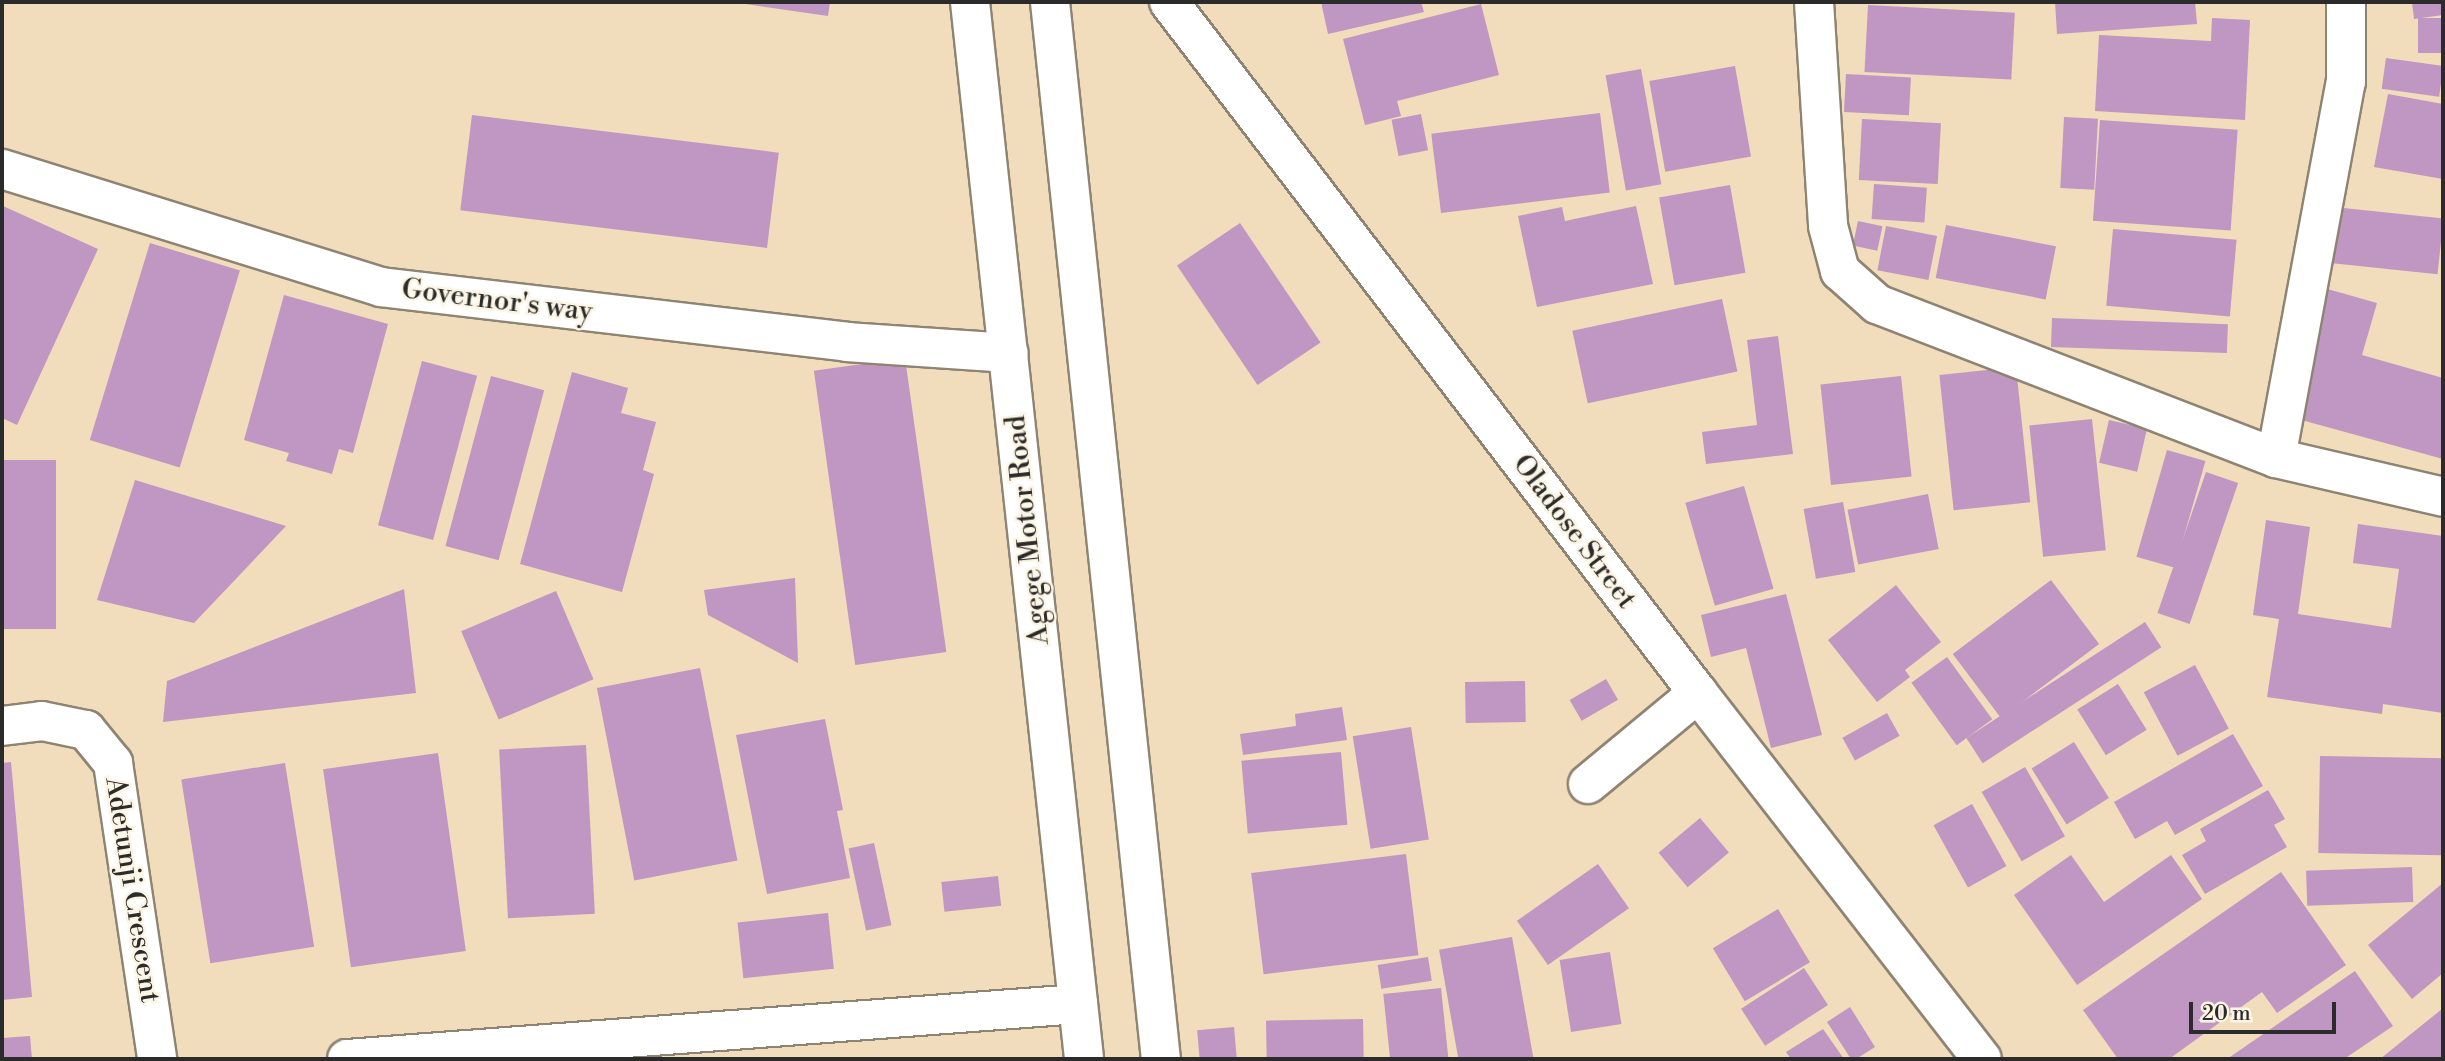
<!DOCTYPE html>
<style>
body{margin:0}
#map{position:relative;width:2445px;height:1061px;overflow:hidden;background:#f1dcbb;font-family:"Libre Bodoni",serif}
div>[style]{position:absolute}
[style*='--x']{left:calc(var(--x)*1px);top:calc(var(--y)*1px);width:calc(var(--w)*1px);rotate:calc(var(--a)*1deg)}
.building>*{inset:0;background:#c096c2;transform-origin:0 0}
.roads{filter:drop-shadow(2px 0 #8e8473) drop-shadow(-2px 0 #8e8473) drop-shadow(0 2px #8e8473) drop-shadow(0 -2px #8e8473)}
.minor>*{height:38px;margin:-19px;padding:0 19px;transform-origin:19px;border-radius:19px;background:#fff}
.secondary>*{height:38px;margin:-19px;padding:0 19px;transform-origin:19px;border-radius:19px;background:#fff}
span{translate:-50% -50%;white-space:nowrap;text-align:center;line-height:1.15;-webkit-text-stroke:5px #fcf5e5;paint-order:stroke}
.street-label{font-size:28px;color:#2b2b2b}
.frame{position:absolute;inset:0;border:4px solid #2b2b2b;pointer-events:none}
.scale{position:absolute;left:2189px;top:1002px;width:147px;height:32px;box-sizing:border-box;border:4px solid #2b2b2b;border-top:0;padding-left:9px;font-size:21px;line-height:24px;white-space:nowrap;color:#2b2b2b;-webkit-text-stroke:5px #fcf5e5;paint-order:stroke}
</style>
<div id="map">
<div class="building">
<div style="clip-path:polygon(732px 2px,830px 2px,828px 16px)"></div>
<div style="clip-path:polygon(1321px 2px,1421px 2px,1424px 12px,1328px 34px)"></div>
<div style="clip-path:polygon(2055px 2px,2195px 2px,2197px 24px,2057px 34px)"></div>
<div style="clip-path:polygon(2412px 2px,2443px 2px,2443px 15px,2414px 19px)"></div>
<div style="clip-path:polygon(1481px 4px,1499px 75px,1397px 101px,1401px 116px,1365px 125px,1343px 39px)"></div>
<div style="left:1868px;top:5px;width:147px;height:67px;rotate:3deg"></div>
<div style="clip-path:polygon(2212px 18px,2250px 20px,2245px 120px,2095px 111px,2099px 35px,2211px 41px)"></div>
<div style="left:2443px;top:18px;width:35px;height:25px;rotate:90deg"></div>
<div style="left:2386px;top:58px;width:58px;height:31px;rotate:8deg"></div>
<div style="left:1735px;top:66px;width:92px;height:87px;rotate:80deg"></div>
<div style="left:1641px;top:69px;width:117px;height:36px;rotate:80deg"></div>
<div style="left:1846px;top:74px;width:65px;height:38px;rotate:3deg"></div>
<div style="clip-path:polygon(2388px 94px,2443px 104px,2443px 179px,2374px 167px)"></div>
<div style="left:1600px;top:113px;width:80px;height:170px;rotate:83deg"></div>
<div style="left:1421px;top:114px;width:37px;height:30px;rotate:79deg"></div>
<div style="left:472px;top:115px;width:309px;height:96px;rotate:7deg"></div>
<div style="left:2064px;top:117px;width:34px;height:71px;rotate:3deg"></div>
<div style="left:1862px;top:119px;width:79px;height:61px;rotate:3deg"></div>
<div style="left:2100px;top:120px;width:138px;height:101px;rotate:4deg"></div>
<div style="left:1874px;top:184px;width:53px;height:35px;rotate:4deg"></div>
<div style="left:1730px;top:185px;width:89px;height:72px;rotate:80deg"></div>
<div style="clip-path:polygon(3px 206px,98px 249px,17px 425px,2px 418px)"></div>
<div style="clip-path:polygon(1636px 206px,1653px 284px,1537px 307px,1518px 216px,1562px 207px,1565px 221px)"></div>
<div style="left:2334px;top:207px;width:110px;height:56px;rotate:6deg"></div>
<div style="left:1858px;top:221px;width:25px;height:25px;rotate:12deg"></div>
<div style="left:1240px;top:223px;width:144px;height:76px;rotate:56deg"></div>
<div style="left:1946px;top:225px;width:112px;height:54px;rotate:11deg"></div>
<div style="left:1886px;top:226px;width:52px;height:45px;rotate:11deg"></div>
<div style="left:2113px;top:229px;width:124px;height:77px;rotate:5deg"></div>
<div style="left:150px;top:243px;width:94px;height:206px;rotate:17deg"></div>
<div style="clip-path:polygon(2324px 288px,2377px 303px,2362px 355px,2443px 378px,2443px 459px,2287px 416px)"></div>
<div style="clip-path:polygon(284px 295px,388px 324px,353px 453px,339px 449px,332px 474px,286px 461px,289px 453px,244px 440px)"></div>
<div style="left:1722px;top:299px;width:74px;height:153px;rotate:78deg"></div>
<div style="left:2052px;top:318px;width:176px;height:29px;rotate:2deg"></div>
<div style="clip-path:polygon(1778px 336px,1793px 454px,1706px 464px,1702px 432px,1757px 425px,1747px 340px)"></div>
<div style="left:905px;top:358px;width:297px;height:92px;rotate:82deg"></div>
<div style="left:422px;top:361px;width:57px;height:170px;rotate:15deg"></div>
<div style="left:2016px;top:367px;width:136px;height:77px;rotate:84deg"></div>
<div style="clip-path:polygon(572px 372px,628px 388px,621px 413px,656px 422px,643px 470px,654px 474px,622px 592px,520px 564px)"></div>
<div style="left:491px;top:376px;width:55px;height:176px;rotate:15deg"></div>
<div style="left:1901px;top:376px;width:101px;height:81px;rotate:84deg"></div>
<div style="left:2092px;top:419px;width:132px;height:63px;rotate:84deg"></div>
<div style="left:2109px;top:420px;width:39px;height:44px;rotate:13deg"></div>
<div style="left:2167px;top:450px;width:40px;height:111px;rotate:16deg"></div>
<div style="left:2px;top:460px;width:54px;height:169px"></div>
<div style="left:2206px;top:472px;width:34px;height:149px;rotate:19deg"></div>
<div style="clip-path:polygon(135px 480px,286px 526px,194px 623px,97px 600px)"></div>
<div style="left:1744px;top:486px;width:107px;height:61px;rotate:74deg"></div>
<div style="left:1928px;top:494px;width:56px;height:82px;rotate:79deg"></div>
<div style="left:1843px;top:502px;width:71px;height:40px;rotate:80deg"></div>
<div style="clip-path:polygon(2266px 520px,2310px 527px,2298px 614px,2391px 628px,2399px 569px,2353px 563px,2358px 524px,2443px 536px,2443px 713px,2383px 704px,2382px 714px,2267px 697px,2279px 619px,2253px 615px)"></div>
<div style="clip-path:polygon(795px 578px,798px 663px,708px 615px,704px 590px)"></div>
<div style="left:2051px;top:580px;width:80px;height:123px;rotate:53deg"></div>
<div style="clip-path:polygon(1896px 585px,1941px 642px,1905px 670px,1910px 677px,1877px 702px,1828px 640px)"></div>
<div style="clip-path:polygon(404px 589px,416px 693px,163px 722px,167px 681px)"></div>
<div style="left:556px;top:591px;width:96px;height:103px;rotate:67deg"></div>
<div style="clip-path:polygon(1786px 594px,1822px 735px,1771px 748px,1746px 648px,1711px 657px,1701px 615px)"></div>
<div style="left:2145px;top:622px;width:30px;height:213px;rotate:57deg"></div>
<div style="left:1947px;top:657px;width:77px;height:44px;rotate:54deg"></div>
<div style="left:2195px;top:665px;width:72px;height:58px;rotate:62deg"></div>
<div style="left:700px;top:668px;width:196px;height:105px;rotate:79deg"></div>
<div style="left:1606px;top:679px;width:24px;height:42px;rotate:60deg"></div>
<div style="left:1525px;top:681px;width:41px;height:60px;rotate:89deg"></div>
<div style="left:2118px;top:684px;width:54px;height:48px;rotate:58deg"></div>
<div style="clip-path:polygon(1342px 707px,1347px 740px,1243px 755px,1240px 734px,1296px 726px,1295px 714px)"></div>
<div style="left:1887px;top:713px;width:26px;height:51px;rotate:61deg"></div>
<div style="clip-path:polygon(825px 719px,843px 810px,837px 811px,850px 878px,767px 894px,736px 735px)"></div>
<div style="left:1411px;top:727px;width:114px;height:59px;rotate:81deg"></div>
<div style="clip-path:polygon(2233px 734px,2263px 786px,2175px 835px,2167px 821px,2135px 839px,2114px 802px)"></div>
<div style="left:2074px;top:742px;width:66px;height:50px;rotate:58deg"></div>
<div style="left:586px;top:745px;width:169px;height:87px;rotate:87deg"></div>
<div style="left:1341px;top:752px;width:73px;height:100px;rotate:85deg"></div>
<div style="left:438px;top:753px;width:200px;height:116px;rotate:82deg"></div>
<div style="left:2320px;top:756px;width:123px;height:97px;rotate:1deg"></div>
<div style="clip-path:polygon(11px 762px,32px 997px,2px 1000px,2px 763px)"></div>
<div style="left:285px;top:763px;width:186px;height:105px;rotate:81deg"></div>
<div style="left:2025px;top:767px;width:80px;height:50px;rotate:60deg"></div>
<div style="clip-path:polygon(2268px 790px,2285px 819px,2274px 825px,2287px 847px,2205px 894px,2182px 855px,2206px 841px,2200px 829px)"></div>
<div style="left:1972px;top:804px;width:71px;height:44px;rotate:61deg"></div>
<div style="left:1700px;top:818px;width:45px;height:54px;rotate:50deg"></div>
<div style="left:874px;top:843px;width:84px;height:26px;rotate:78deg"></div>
<div style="left:1406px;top:854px;width:102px;height:156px;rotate:83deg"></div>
<div style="clip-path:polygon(2071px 855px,2104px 902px,2171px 855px,2202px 899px,2077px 985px,2014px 895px)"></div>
<div style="left:1598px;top:864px;width:54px;height:99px;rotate:55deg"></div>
<div style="left:2412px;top:867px;width:35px;height:106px;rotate:88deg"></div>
<div style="clip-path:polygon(2281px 872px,2346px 965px,2277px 1013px,2262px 992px,2169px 1059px,2118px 1059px,2083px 1010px)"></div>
<div style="left:998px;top:876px;width:30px;height:57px;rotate:84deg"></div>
<div style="clip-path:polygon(2443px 883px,2443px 973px,2412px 999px,2368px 945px)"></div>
<div style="left:1778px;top:909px;width:62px;height:76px;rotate:59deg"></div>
<div style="left:828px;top:913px;width:56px;height:91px;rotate:84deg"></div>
<div style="left:1512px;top:937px;width:124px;height:74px;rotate:80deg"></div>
<div style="left:1610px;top:952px;width:73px;height:51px;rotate:81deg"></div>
<div style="left:1428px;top:957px;width:24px;height:51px;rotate:81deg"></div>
<div style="left:1804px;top:968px;width:44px;height:75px;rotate:57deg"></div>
<div style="clip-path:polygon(2355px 971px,2393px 1026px,2344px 1059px,2227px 1059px)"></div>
<div style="left:1441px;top:988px;width:71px;height:58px;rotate:84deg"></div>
<div style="clip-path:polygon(1850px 1007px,1875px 1047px,1856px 1059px,1851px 1059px,1827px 1022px)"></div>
<div style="clip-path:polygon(2442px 1009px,2443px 1059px,2380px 1059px)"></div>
<div style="left:1363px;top:1019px;width:40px;height:97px;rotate:89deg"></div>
<div style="left:1234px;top:1027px;width:32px;height:37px;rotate:85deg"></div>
<div style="clip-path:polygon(1823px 1029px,1844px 1059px,1791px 1059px,1786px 1052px)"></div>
<div style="clip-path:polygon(30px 1036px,32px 1059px,2px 1059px,2px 1038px)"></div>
</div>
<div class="roads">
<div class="minor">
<div style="--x:1169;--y:2;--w:870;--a:52.56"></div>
<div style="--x:1698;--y:693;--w:463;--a:52.2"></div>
<div style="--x:1814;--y:2;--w:224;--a:86.4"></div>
<div style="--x:1828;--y:226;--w:47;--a:75.1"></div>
<div style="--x:1840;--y:271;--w:50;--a:41.7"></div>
<div style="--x:1877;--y:304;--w:428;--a:21.1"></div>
<div style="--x:2276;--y:458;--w:171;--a:13.1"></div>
<div style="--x:2;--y:169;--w:397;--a:17.3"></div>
<div style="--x:381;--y:287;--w:469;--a:6.7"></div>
<div style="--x:847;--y:342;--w:162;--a:3.9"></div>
<div style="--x:2276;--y:458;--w:382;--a:-79.5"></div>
<div style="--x:2346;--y:82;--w:80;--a:-90"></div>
<div style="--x:2;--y:726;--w:40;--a:-7.1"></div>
<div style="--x:42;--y:721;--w:45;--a:11.6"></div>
<div style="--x:86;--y:730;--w:43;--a:50.7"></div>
<div style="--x:113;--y:763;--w:299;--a:81.5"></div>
<div style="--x:1588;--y:784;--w:143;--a:-39.6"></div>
<div style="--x:347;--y:1059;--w:733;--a:-4.3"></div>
</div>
<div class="secondary">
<div style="--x:970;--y:2;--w:1063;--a:83.84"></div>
<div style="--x:1050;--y:2;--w:1063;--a:84.01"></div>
</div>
</div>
<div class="street-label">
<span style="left:497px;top:301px;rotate:7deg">Governor's way</span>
<span style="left:1028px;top:530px;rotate:-96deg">Agege Motor Road</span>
<span style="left:1574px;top:532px;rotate:53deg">Oladose Street</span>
<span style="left:132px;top:890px;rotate:81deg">Adetunji Crescent</span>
</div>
<div class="frame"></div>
<div class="scale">20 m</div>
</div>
